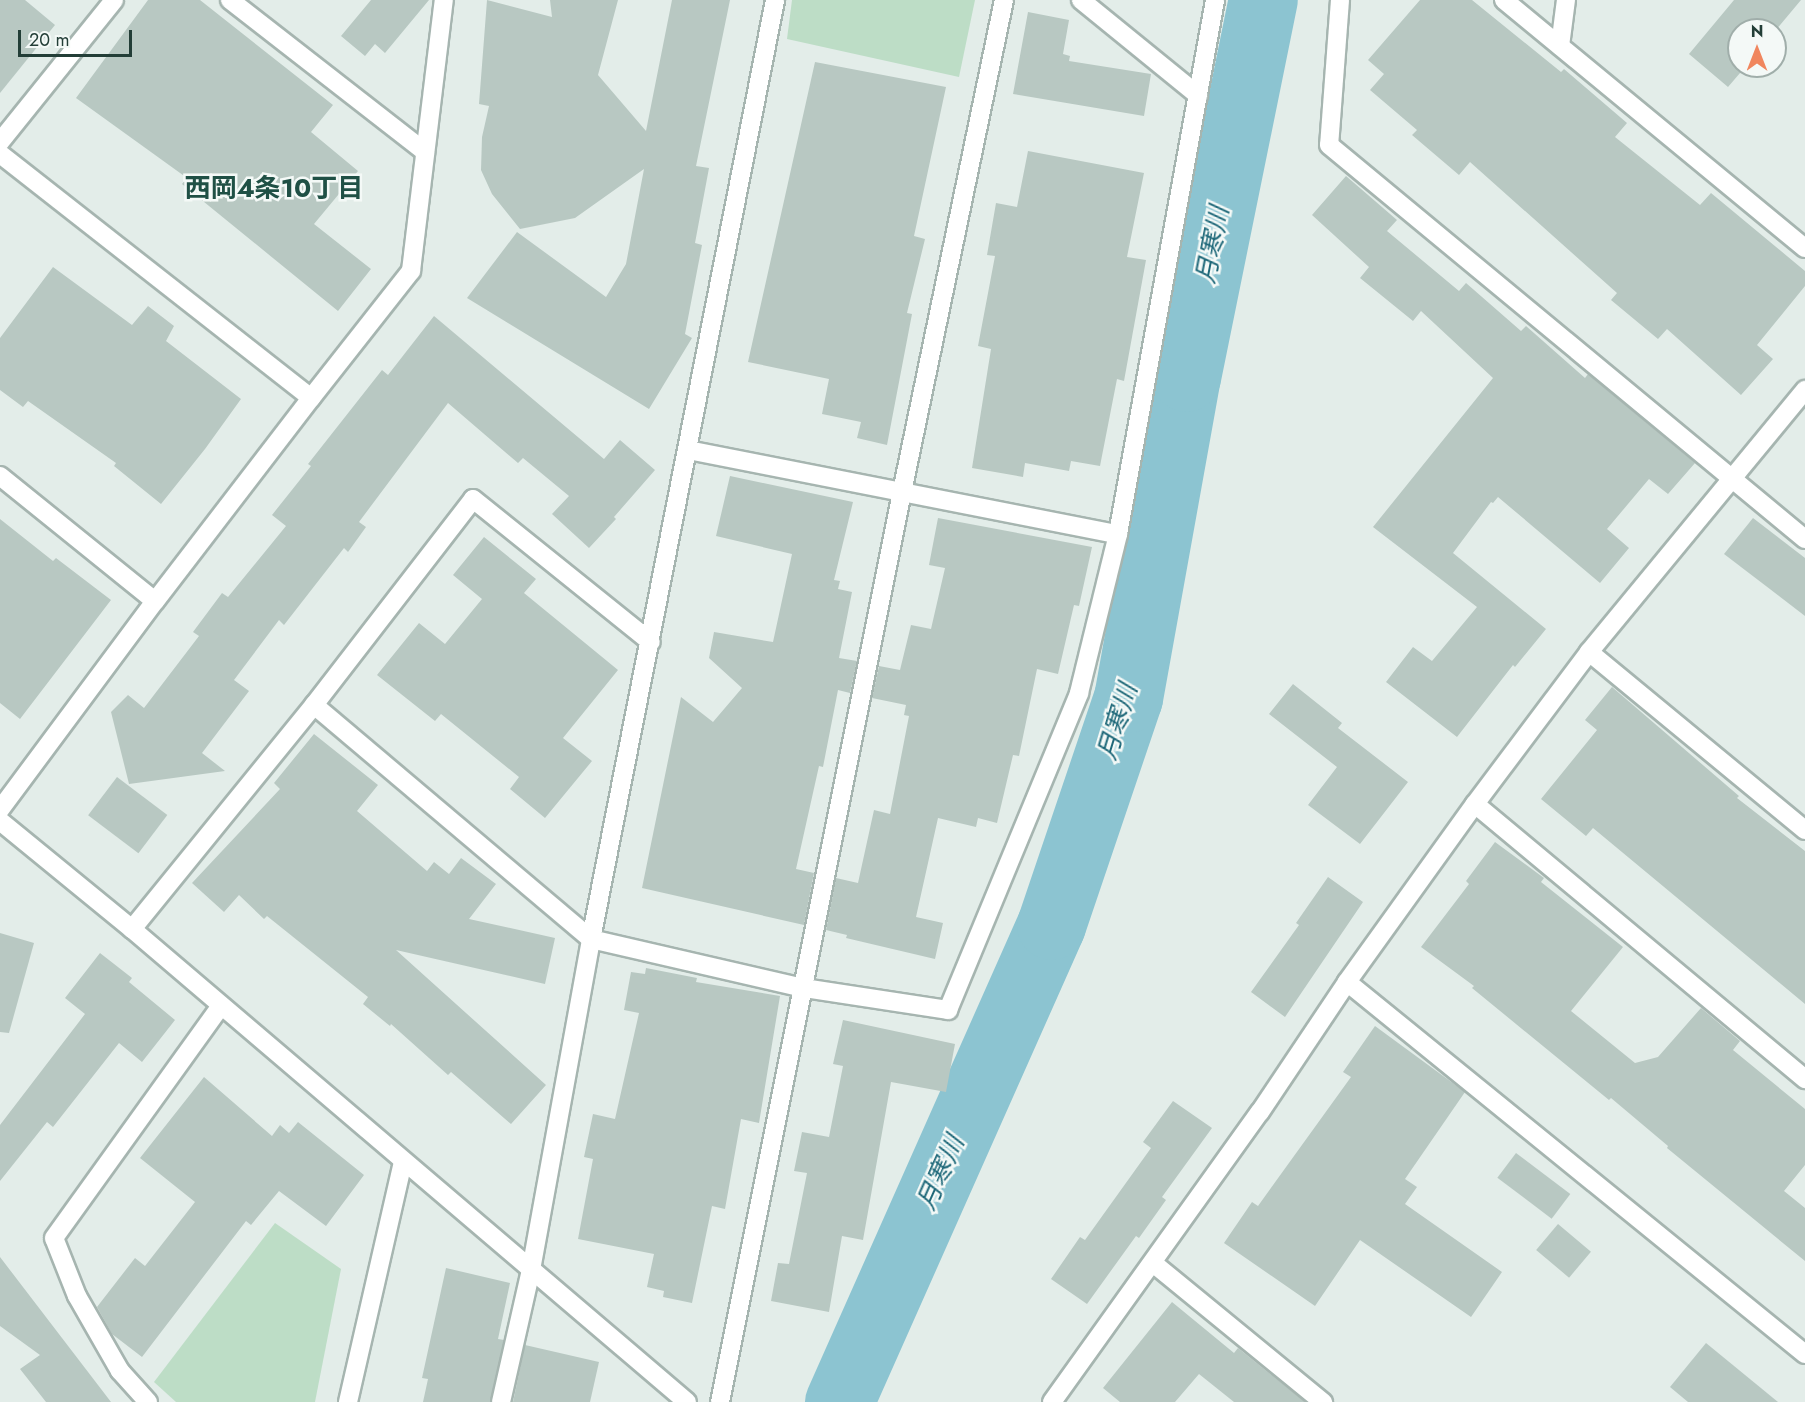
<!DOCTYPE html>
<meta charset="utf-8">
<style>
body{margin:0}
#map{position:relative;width:1805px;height:1402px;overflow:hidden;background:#e3ede9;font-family:Jost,"Noto Sans JP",sans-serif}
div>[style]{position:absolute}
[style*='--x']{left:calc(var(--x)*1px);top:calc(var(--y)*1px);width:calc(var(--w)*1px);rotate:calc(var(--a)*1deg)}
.green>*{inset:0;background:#bdddc6}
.river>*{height:69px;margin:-34.5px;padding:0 34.5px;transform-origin:34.5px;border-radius:34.5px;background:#8cc4d1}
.building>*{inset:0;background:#b8c8c2;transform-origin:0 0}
.roads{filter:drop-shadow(2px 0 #a6b5b0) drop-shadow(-2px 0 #a6b5b0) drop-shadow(0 2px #a6b5b0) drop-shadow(0 -2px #a6b5b0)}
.street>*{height:18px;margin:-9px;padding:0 9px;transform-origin:9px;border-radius:9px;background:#fff}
span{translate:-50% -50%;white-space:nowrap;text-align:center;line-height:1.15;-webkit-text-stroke:5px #f4f9f7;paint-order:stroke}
.neighbourhood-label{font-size:26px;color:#1f5045;font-weight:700}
.water-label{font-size:26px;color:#1e6879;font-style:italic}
.north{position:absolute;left:1727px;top:18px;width:60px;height:60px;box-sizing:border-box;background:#f4f9f7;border:2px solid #a0aeaa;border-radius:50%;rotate:0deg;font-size:16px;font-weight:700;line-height:24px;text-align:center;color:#233e37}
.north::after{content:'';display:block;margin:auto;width:21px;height:27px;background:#f0865e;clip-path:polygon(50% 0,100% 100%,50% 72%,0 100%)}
.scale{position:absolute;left:18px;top:30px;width:114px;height:27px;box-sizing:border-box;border:3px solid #233e37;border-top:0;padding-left:8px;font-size:18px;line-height:21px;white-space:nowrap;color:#233e37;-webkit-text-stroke:4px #f4f9f7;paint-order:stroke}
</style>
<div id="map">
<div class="green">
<div style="clip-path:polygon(792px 0,975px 0,959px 77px,787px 39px)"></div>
<div style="clip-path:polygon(275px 1223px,341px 1269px,315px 1402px,176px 1402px,154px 1382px)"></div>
</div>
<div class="river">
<div style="--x:839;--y:1402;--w:522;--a:-66.04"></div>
<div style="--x:1051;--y:925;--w:240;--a:-71.3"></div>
<div style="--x:1128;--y:698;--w:326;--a:-79.8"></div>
<div style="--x:1186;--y:377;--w:385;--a:-78.5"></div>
</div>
<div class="building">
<div style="clip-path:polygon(0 0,25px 0,55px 25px,0 93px)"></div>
<div style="clip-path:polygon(148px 0,200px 0,333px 105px,311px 132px,358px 171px,314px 224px,371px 269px,338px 311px,182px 184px,187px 178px,76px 98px)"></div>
<div style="clip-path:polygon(371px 0,429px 0,385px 53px,375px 44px,365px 56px,341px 36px)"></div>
<div style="clip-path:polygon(487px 0,552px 17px,550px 0,618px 0,598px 75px,646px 131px,672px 0,730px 0,696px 166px,709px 168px,695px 243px,702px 245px,685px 334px,692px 338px,649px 409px,467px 298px,517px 232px,606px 297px,626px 264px,644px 169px,575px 218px,520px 229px,492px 194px,481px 170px,482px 137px,489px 106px,479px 104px)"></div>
<div style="clip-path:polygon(1420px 0,1472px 0,1561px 72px,1564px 69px,1627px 123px,1615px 137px,1700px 205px,1711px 193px,1805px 271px,1805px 286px,1757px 345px,1773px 359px,1741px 395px,1667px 329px,1658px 339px,1611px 300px,1617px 293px,1470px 162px,1459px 175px,1412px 135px,1417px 130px,1370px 90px,1384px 74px,1368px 60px)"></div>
<div style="clip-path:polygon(1734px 0,1801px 0,1775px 31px,1739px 30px,1739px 66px,1746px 66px,1728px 87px,1689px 54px)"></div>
<div style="clip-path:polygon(1028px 12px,1069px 20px,1063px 54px,1070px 56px,1069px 61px,1151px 74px,1144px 116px,1013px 94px)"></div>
<div style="clip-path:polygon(815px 62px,946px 87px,914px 236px,925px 239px,907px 313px,912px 314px,887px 445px,857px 438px,861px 422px,822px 414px,829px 379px,748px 362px)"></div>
<div style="clip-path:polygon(1028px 151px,1144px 173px,1127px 257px,1146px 260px,1124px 381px,1117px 379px,1100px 466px,1071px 461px,1069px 471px,1025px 463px,1023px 477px,972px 468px,991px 349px,978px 346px,995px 256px,987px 255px,996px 203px,1017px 207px)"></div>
<div style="clip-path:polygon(1346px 176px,1397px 220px,1387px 231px,1459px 291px,1466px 283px,1521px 331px,1526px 326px,1585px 378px,1588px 374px,1695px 463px,1668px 494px,1649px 479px,1607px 529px,1629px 548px,1600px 583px,1498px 497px,1493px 503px,1491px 502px,1453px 553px,1546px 629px,1515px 667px,1513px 665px,1457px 737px,1386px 682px,1413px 647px,1432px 661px,1477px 607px,1373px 527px,1493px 378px,1421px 311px,1413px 321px,1360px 278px,1369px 267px,1312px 215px)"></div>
<div style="clip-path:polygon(53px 267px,132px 325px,148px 306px,174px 326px,166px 341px,241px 399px,205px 449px,161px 504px,114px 466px,116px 463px,28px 401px,23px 407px,0 390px,0 338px)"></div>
<div style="clip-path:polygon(434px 316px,604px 459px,620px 440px,655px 470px,614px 517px,616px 519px,589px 548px,552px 514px,569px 496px,523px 458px,518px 463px,448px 403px,359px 522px,366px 527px,348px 552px,344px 548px,284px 625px,279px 620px,234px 680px,249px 691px,202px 753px,225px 771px,129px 784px,111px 712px,128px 695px,144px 708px,199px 636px,193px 632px,222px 593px,228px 597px,286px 526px,272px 515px,311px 466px,308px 464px,382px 370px,388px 375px)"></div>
<div style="clip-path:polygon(730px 476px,853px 502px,834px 580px,840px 581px,838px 589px,852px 592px,839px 658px,857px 661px,850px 693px,838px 690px,823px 767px,819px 766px,796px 869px,814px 873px,804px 925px,642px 888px,681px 697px,713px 722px,742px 688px,709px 658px,714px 632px,773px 642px,792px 554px,716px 536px)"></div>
<div style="clip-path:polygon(938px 518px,1092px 547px,1079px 606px,1074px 605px,1058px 674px,1037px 669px,1019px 756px,1013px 755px,997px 823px,978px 818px,976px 827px,938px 818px,916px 917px,943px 923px,935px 959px,846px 938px,847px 935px,826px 930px,836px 878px,858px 883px,874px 810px,890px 814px,909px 716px,904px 715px,906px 705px,872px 698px,879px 666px,900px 670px,911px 625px,931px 629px,945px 568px,929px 565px)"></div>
<div style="clip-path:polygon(1753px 518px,1805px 558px,1805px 616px,1724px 554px)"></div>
<div style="clip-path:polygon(0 519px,53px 561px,56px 558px,111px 600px,20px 719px,0 703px)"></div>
<div style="clip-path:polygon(484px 537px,536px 579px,524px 593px,618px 670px,563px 738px,592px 761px,545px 818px,510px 789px,519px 777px,441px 714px,435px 721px,377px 675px,419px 623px,445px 644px,482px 599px,453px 575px)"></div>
<div style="clip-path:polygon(1293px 684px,1342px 723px,1338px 728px,1408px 782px,1360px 844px,1308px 805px,1337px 767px,1269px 714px)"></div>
<div style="clip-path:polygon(1612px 687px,1739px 796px,1737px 798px,1805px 851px,1805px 1004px,1593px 828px,1586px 836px,1541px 799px,1597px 730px,1585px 720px)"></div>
<div style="clip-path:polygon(314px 734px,378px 785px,357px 811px,427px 871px,434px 862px,449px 874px,461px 858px,496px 884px,469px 919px,555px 938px,545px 984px,396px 950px,546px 1085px,511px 1124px,451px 1072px,448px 1075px,391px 1024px,390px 1026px,363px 1004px,368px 997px,267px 916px,264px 919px,239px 895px,224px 912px,192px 883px,280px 789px,274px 783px)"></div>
<div style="left:117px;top:777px;width:63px;height:48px;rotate:37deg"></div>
<div style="clip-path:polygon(1495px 842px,1544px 878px,1541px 882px,1623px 947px,1571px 1011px,1635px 1063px,1658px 1057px,1701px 1008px,1740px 1041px,1733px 1050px,1805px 1109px,1805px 1165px,1784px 1191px,1805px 1208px,1805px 1261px,1667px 1148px,1668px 1146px,1611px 1098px,1609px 1100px,1472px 988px,1474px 986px,1421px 947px,1469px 884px,1466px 881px)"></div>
<div style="clip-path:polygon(1328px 877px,1363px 902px,1285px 1017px,1251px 992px,1299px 925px,1296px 923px)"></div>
<div style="clip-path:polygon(0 933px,34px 943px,9px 1033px,0 1032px)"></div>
<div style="clip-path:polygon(100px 953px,132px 978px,129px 982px,175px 1020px,142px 1062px,119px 1043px,53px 1127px,47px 1122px,0 1181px,0 1125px,85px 1014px,65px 998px)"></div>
<div style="clip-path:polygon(646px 968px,697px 978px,696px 982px,780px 996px,759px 1123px,741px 1119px,725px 1209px,712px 1206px,692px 1303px,663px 1297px,664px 1291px,647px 1287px,654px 1254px,578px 1239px,593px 1159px,584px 1157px,593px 1114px,615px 1119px,639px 1013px,624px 1010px,631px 972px,645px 974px)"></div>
<div style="clip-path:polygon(843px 1020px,955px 1044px,946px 1092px,891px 1082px,863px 1240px,842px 1236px,829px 1312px,771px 1301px,778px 1263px,789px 1264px,807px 1173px,794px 1171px,802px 1132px,829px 1137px,843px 1066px,833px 1064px)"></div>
<div style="clip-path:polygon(1375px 1026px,1465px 1092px,1405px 1179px,1417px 1187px,1405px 1204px,1502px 1272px,1471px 1317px,1360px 1240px,1315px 1306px,1224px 1243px,1252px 1202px,1258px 1206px,1351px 1077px,1343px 1072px)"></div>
<div style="clip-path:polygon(204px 1077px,272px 1136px,280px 1125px,289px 1133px,298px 1122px,364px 1175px,326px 1226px,279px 1191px,251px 1225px,246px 1221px,142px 1357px,112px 1334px,97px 1307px,135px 1258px,145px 1266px,195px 1202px,140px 1158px)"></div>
<div style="clip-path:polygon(1173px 1101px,1212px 1128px,1162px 1197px,1166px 1200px,1139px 1238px,1136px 1236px,1087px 1304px,1051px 1279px,1080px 1237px,1085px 1240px,1151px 1148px,1143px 1142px)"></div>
<div style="left:1516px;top:1153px;width:68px;height:31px;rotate:37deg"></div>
<div style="left:1558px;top:1224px;width:43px;height:34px;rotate:40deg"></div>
<div style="clip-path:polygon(0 1257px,62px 1338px,111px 1402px,46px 1402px,20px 1369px,40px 1355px,0 1326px)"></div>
<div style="clip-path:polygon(446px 1268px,510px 1283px,498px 1339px,504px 1340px,490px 1402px,423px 1402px,428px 1379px,422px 1378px)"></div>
<div style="clip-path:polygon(1172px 1302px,1234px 1353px,1238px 1348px,1305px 1402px,1234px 1402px,1199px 1374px,1175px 1402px,1120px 1402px,1103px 1388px)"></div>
<div style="clip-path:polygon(1706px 1343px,1778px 1402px,1688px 1402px,1670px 1387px)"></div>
<div style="clip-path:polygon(525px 1345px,599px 1362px,590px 1402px,513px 1402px)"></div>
</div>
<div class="roads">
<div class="street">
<div style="--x:230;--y:0;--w:247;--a:37.9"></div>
<div style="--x:1081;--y:0;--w:151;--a:39.1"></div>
<div style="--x:1340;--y:0;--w:145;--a:94.3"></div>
<div style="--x:1329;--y:145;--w:618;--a:39.62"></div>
<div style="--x:1504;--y:0;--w:390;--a:39.5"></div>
<div style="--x:1560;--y:46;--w:46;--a:-82.6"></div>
<div style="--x:0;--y:142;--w:182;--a:-51.2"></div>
<div style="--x:0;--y:154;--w:395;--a:38.1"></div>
<div style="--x:311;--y:398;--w:256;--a:127.5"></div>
<div style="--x:155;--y:601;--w:260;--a:126.6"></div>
<div style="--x:311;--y:398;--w:162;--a:-51.8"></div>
<div style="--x:411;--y:271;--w:273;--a:-83.1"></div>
<div style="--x:688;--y:450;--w:438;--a:11.1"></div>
<div style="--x:0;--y:476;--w:199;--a:38.9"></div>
<div style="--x:1589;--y:652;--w:280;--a:39.5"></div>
<div style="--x:314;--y:705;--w:363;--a:40.2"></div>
<div style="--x:591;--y:939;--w:219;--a:13"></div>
<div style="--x:804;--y:988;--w:146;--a:8.7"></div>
<div style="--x:948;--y:1010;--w:343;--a:-67.5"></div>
<div style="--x:1079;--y:693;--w:164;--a:-76.2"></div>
<div style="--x:1118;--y:534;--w:543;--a:-79.7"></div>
<div style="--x:1475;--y:804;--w:430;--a:39.8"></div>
<div style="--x:0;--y:821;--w:171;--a:39.3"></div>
<div style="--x:132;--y:929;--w:729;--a:40.44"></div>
<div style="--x:132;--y:929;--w:289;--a:-50.9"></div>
<div style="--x:314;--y:705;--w:260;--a:-52.3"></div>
<div style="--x:473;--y:499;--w:228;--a:38.8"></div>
<div style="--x:1347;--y:982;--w:590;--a:39.08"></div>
<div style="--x:1153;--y:1263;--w:220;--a:39.3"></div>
<div style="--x:148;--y:1402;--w:42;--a:-132.1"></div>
<div style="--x:120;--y:1371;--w:86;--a:-119.8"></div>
<div style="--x:77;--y:1296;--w:62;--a:-111.6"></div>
<div style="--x:54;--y:1238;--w:286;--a:-54.3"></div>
<div style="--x:348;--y:1402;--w:246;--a:-77.1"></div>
<div style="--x:501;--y:1402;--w:135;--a:-77.2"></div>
<div style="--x:531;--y:1270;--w:336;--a:-79.7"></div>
<div style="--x:591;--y:939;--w:957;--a:-78.91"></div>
<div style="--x:720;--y:1402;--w:928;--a:-78.69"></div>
<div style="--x:902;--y:492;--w:502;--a:-78.29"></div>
<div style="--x:1052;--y:1402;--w:357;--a:-54.4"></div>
<div style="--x:1260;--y:1112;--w:156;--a:-56.2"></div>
<div style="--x:1347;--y:982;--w:219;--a:-54.3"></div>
<div style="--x:1475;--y:804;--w:190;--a:-53.1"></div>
<div style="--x:1589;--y:652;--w:340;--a:-50.5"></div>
</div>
</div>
<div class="neighbourhood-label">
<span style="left:274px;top:189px">西岡4条10丁目</span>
</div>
<div class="water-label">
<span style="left:1213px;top:245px;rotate:-79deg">月寒川</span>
<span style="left:1118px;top:722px;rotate:-73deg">月寒川</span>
<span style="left:941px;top:1173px;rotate:-66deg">月寒川</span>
</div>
<div class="north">N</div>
<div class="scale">20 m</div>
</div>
